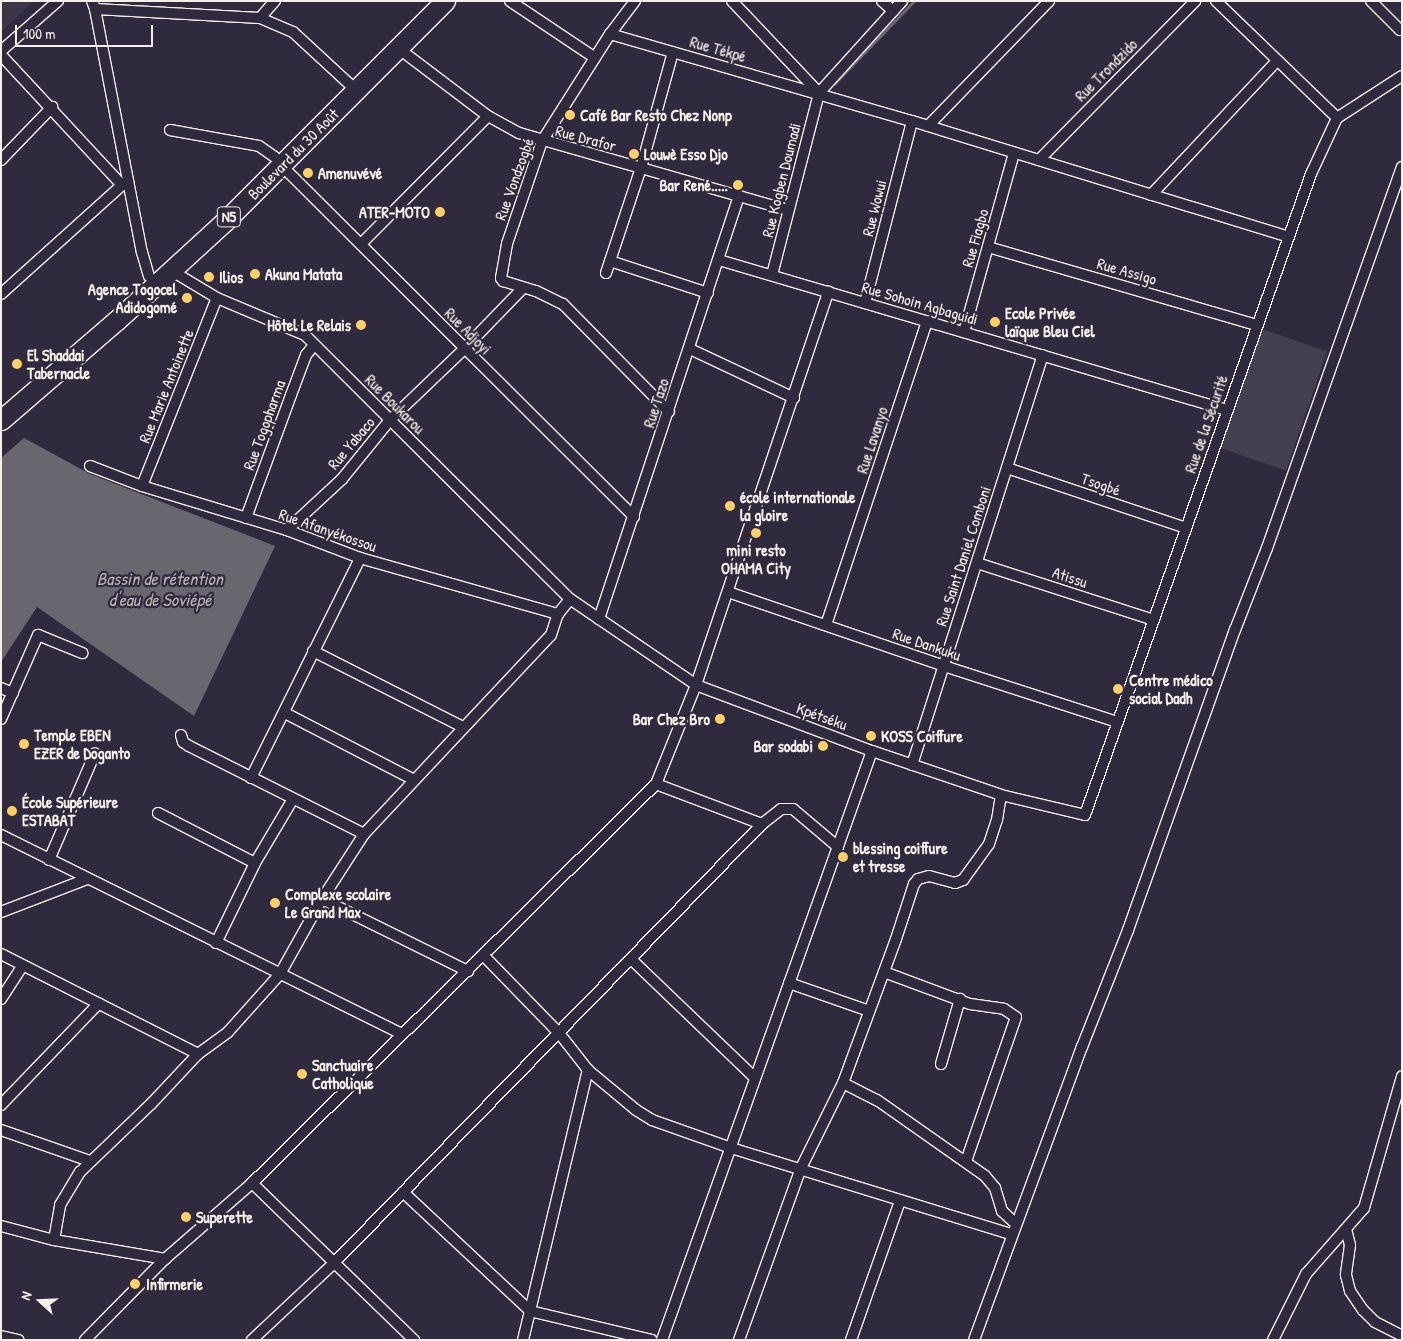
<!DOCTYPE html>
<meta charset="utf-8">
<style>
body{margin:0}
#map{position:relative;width:1403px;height:1341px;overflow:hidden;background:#2f2a3d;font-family:"Patrick Hand",sans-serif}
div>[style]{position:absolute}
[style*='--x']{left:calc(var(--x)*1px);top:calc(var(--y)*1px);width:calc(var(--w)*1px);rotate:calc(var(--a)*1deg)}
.built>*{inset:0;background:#3b3647}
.green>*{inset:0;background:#454050;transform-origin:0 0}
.water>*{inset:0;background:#6a6670}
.stream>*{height:2.5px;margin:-1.25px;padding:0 1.25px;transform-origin:1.25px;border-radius:1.25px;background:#6a6670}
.roads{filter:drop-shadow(1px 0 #f4f1e8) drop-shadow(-1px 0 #f4f1e8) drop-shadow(0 1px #f4f1e8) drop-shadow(0 -1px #f4f1e8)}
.street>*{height:10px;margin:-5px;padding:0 5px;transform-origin:5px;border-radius:5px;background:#2f2a3d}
.highway>*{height:19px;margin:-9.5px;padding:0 9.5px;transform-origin:9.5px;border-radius:9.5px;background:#2f2a3d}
.dots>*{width:14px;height:14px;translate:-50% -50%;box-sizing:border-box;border:2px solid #2f2a3d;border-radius:50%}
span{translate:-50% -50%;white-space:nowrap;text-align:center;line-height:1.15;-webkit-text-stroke:4.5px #2f2a3d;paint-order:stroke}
.shield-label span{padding:1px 4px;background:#2f2a3d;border:1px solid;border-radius:4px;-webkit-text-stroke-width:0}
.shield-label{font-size:15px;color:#f4f1e8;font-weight:700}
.street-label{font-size:16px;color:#f4f1e8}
.poi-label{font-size:16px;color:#f4f1e8;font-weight:700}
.left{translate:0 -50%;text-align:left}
.right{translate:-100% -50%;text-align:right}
.water-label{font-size:18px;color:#b6b2b2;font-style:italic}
.frame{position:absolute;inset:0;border:2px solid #f4f1e8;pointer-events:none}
.north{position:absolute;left:15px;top:1276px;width:50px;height:50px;-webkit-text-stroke:4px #2f2a3d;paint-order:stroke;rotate:290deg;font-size:14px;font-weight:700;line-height:20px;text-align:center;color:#f4f1e8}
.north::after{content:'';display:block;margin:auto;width:18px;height:22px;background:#f4f1e8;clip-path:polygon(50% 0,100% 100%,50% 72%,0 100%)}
.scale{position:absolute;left:15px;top:25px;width:138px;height:22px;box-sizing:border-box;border:2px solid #f4f1e8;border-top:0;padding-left:6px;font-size:15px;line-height:18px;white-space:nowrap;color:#f4f1e8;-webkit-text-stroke:4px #2f2a3d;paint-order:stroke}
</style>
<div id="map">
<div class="built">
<div style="clip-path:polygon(1px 1px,34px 1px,1px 32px)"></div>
</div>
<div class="green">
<div style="left:1259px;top:328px;width:72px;height:126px;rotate:19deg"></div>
</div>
<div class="water">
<div style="clip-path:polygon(24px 438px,90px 474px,275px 546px,194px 716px,37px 607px,1px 662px,1px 458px)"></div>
</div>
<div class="stream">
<div style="--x:834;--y:84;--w:115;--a:-46.1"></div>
</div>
<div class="roads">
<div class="street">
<div style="--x:92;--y:1;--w:9;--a:69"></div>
<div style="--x:95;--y:9;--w:248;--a:79.1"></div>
<div style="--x:142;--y:252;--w:25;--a:74"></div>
<div style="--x:510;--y:1;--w:102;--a:33.8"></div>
<div style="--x:635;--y:1;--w:41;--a:127.1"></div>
<div style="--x:610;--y:34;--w:127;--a:122.4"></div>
<div style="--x:542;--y:141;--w:109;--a:108.8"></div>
<div style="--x:507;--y:244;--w:35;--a:100"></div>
<div style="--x:501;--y:278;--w:4;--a:56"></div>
<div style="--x:503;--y:281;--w:34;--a:17"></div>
<div style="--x:536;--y:291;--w:30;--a:26"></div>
<div style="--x:563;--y:304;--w:151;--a:45.5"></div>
<div style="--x:732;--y:1;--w:127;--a:46.6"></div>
<div style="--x:882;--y:1;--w:15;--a:42"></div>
<div style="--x:1216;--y:1;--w:168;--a:44"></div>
<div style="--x:1371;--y:1;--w:41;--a:45"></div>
<div style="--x:1400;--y:30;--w:2;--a:-27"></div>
<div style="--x:95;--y:9;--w:165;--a:3.1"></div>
<div style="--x:260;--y:18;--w:36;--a:23"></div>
<div style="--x:293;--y:32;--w:87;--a:42.7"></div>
<div style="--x:260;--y:18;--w:23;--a:-49"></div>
<div style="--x:610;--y:34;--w:314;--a:16.1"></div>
<div style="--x:912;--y:121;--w:393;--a:17.1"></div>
<div style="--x:398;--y:48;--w:113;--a:37.1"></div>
<div style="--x:488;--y:116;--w:35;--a:29"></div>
<div style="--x:519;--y:133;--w:280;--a:16"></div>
<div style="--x:1;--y:51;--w:76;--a:-41.3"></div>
<div style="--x:1;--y:55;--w:178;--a:47.1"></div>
<div style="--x:928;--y:126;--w:174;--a:-45.9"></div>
<div style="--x:170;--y:130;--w:90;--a:10.2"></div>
<div style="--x:259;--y:146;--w:19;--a:35"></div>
<div style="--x:1;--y:160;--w:74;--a:-46.1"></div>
<div style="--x:1039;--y:160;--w:223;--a:-45.5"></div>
<div style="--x:282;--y:166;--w:497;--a:44.9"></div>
<div style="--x:1151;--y:195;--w:184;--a:-46.8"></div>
<div style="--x:361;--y:244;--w:180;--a:-45.2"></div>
<div style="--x:988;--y:247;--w:280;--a:16.2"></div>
<div style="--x:719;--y:260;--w:530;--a:16.45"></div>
<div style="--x:610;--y:261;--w:103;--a:18.1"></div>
<div style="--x:172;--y:271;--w:52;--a:31"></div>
<div style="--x:217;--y:298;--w:95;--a:22.8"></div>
<div style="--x:305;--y:335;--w:374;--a:44.9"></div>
<div style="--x:570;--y:599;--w:153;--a:34.3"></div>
<div style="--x:696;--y:685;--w:188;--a:20.6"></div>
<div style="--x:872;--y:751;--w:136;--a:18.8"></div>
<div style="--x:1001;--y:795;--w:86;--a:13.4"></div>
<div style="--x:1085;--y:815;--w:680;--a:-70.58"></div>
<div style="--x:1311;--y:174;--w:62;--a:-65.1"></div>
<div style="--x:1337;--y:118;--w:77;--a:-32.9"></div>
<div style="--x:606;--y:273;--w:111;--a:-71.6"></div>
<div style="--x:641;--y:168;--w:120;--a:-74.6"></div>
<div style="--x:772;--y:275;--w:188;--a:-75.5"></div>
<div style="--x:819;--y:93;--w:124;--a:-47.9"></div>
<div style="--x:1;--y:294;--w:163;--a:-42"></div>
<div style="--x:122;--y:185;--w:7;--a:-27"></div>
<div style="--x:865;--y:303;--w:188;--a:-75.5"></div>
<div style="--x:964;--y:332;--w:186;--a:-74.4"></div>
<div style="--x:690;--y:349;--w:115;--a:25.2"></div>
<div style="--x:90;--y:466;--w:56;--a:21"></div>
<div style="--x:142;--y:486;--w:152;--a:16.9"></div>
<div style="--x:287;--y:530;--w:78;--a:21"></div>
<div style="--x:360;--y:558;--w:206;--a:15.8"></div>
<div style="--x:1007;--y:468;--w:189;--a:18.5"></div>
<div style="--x:142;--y:486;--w:202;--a:-68.3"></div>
<div style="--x:246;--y:518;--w:131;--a:-69.9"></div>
<div style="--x:291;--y:395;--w:43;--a:-69.4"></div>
<div style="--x:306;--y:355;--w:13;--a:-51"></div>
<div style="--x:287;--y:530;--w:75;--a:-42.8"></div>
<div style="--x:342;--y:479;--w:76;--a:-50.9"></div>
<div style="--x:390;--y:420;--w:104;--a:-43.8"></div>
<div style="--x:465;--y:348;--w:83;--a:-46"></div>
<div style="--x:977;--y:563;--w:185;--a:17.9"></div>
<div style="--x:728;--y:592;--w:228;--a:18.9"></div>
<div style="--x:944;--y:666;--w:182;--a:17.9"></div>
<div style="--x:599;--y:619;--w:446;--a:-71.7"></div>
<div style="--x:826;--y:625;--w:320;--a:-71.6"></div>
<div style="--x:313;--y:651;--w:168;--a:26.9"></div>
<div style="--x:1;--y:688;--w:13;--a:23"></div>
<div style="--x:285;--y:713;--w:145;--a:27.4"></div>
<div style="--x:1;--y:719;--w:92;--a:-66.2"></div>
<div style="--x:38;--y:635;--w:48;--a:22.2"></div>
<div style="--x:181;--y:735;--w:7;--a:74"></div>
<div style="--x:183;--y:742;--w:7;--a:34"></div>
<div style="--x:189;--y:746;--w:196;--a:26.7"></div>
<div style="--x:912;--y:765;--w:430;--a:-72.3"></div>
<div style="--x:251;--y:778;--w:246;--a:-63.6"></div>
<div style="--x:656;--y:784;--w:113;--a:20.7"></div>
<div style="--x:158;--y:813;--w:109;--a:27.3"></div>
<div style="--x:1;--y:835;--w:448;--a:26.4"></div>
<div style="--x:49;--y:860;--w:116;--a:-66.7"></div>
<div style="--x:322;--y:899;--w:163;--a:26.3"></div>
<div style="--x:1;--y:912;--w:92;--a:-21"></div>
<div style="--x:216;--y:943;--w:89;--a:-64"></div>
<div style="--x:255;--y:863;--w:74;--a:-59.3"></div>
<div style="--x:1;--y:954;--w:221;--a:26.9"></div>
<div style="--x:484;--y:956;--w:107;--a:45.8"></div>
<div style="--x:559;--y:1033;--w:47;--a:51.9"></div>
<div style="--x:588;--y:1070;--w:62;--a:39.8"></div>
<div style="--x:636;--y:1110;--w:19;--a:32"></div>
<div style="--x:652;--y:1120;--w:84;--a:19.5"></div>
<div style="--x:731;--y:1148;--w:293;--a:17.1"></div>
<div style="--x:631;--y:959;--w:172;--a:43.8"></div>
<div style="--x:884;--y:972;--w:92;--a:20.4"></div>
<div style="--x:970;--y:1004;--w:34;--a:8"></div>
<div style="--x:1004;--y:1009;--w:14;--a:34"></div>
<div style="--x:1016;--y:1017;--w:152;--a:109.1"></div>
<div style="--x:789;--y:983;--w:85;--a:19.3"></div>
<div style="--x:1;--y:999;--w:40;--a:-57.1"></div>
<div style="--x:941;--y:1064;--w:68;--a:-73.7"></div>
<div style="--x:843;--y:1083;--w:38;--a:27"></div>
<div style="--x:877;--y:1100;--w:132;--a:35.1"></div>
<div style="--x:985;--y:1176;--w:16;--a:50"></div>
<div style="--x:995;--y:1188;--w:24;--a:73"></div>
<div style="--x:1002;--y:1211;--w:19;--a:43"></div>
<div style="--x:1;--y:1105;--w:141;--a:-46.1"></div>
<div style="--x:1;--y:1130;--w:94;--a:19.2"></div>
<div style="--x:252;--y:1183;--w:226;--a:44.1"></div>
<div style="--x:403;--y:1192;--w:174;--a:43.1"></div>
<div style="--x:530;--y:1311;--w:125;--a:13.4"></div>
<div style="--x:1;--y:1226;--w:55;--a:14.8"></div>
<div style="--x:54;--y:1240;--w:113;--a:9.7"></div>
<div style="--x:1346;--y:1229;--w:16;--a:76"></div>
<div style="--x:1350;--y:1245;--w:30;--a:98"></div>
<div style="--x:1346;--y:1275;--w:16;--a:76"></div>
<div style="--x:1350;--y:1291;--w:23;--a:56"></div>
<div style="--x:1363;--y:1310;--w:17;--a:45"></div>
<div style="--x:1375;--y:1322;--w:30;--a:27"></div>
<div style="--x:54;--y:1240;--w:36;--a:-80"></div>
<div style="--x:60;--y:1205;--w:39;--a:-59"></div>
<div style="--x:80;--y:1172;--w:98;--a:-43.8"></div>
<div style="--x:151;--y:1104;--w:69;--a:-46.8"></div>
<div style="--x:198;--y:1054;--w:37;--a:-36"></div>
<div style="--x:228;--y:1032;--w:78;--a:-48.1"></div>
<div style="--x:280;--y:974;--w:86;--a:-60.8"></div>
<div style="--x:322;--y:899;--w:77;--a:-57.1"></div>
<div style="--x:364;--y:834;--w:273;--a:-46.8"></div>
<div style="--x:551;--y:635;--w:22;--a:-72"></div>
<div style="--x:558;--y:614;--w:19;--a:-51"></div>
<div style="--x:1;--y:1336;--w:18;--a:13"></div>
<div style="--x:85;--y:1340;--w:114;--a:-45.4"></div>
<div style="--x:165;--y:1259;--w:116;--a:-41.1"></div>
<div style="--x:252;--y:1183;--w:568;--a:-44.64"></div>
<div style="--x:656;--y:784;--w:107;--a:-68"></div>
<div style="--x:696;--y:685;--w:415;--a:-71.4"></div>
<div style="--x:252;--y:1340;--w:114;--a:-43.2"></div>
<div style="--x:335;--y:1262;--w:612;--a:-45.73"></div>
<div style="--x:762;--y:824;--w:24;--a:-38"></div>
<div style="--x:781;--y:809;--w:12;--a:0"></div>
<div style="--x:793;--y:809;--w:59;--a:40.2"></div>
<div style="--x:523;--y:1340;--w:278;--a:-76.5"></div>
<div style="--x:662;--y:1340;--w:625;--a:-70.38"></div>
<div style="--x:739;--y:1340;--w:183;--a:-70.2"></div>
<div style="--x:801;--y:1168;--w:95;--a:-63.7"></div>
<div style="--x:843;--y:1083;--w:153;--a:-69.8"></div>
<div style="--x:896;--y:939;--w:58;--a:-71.9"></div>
<div style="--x:914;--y:884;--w:6;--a:-51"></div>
<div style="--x:918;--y:879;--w:11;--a:-15"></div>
<div style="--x:929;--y:876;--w:27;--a:15"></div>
<div style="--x:955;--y:883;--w:9;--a:-21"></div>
<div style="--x:963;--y:880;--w:44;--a:-54.2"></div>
<div style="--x:989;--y:844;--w:25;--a:-72"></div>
<div style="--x:997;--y:820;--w:25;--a:-81"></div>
<div style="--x:851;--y:1340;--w:147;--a:-70.6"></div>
<div style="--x:974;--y:1340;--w:312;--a:-69.8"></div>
<div style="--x:1082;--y:1047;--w:126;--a:-68.5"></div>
<div style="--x:1128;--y:930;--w:319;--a:-70.4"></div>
<div style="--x:1235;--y:630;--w:88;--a:-68.7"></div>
<div style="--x:1267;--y:548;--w:404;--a:-70.5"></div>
<div style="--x:1273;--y:1340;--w:74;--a:-63.4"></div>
<div style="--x:1306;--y:1274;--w:88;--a:-48.7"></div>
<div style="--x:1364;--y:1208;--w:137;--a:-73.9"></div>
</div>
<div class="highway">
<div style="--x:1;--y:420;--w:153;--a:-40.8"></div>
<div style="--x:117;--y:320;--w:147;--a:-42.5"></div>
<div style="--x:225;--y:221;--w:311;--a:-45"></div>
</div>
</div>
<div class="dots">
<div style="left:570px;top:115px;background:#ffd166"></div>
<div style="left:634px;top:154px;background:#ffd166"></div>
<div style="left:308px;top:173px;background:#ffd166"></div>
<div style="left:738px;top:185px;background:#ffd166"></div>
<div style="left:440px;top:212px;background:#ffd166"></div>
<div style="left:255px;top:274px;background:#ffd166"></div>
<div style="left:209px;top:277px;background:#ffd166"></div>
<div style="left:187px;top:298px;background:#ffd166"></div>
<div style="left:995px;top:322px;background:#ffd166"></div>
<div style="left:361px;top:325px;background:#ffd166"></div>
<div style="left:17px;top:364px;background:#ffd166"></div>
<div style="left:730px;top:506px;background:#ffd166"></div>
<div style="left:756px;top:533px;background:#ffd166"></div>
<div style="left:1118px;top:689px;background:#ffd166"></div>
<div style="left:720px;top:719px;background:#ffd166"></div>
<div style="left:871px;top:736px;background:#ffd166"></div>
<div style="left:24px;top:744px;background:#ffd166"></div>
<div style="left:823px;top:746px;background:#ffd166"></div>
<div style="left:12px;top:811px;background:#ffd166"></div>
<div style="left:843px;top:857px;background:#ffd166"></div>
<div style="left:275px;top:903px;background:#ffd166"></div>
<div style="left:302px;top:1074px;background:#ffd166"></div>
<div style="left:186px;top:1217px;background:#ffd166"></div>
<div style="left:135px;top:1284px;background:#ffd166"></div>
</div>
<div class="shield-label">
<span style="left:229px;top:217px">N5</span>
</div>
<div class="street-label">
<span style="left:718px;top:49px;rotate:16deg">Rue Tékpé</span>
<span style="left:1106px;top:70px;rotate:-45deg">Rue Trondzido</span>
<span style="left:586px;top:138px;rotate:15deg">Rue Drafor</span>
<span style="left:293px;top:154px;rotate:-45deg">Boulevard du 30 Août</span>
<span style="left:514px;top:179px;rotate:-70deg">Rue Vondzogbé</span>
<span style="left:781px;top:180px;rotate:-76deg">Rue Kogben Doumadi</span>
<span style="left:874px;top:208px;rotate:-76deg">Rue Wowui</span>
<span style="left:975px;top:238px;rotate:-74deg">Rue Fiagbo</span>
<span style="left:1127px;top:271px;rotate:16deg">Rue Assigo</span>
<span style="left:920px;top:303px;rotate:16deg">Rue Sohoin Agbaguidi</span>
<span style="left:468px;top:331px;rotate:45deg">Rue Adjoyi</span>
<span style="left:166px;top:386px;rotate:-68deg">Rue Marie Antoinette</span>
<span style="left:656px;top:403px;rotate:-72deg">Rue Tazo</span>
<span style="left:395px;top:404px;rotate:45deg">Rue Boukarou</span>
<span style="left:1206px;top:424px;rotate:-71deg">Rue de la Sécurité</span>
<span style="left:264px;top:425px;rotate:-70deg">Rue Togopharma</span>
<span style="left:872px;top:440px;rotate:-72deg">Rue Lavanyo</span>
<span style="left:351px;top:443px;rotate:-50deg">Rue Yabaco</span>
<span style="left:1101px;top:484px;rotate:19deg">Tsogbé</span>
<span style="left:328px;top:530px;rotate:19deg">Rue Afanyékossou</span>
<span style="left:963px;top:556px;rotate:-72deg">Rue Saint Daniel Comboni</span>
<span style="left:1070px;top:577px;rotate:18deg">Atissu</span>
<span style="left:927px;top:644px;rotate:19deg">Rue Dankuku</span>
<span style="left:822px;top:716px;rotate:20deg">Kpétséku</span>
</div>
<div class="poi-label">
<span class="left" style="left:580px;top:115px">Café Bar Resto Chez Nonp</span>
<span class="left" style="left:644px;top:154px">Louwè Esso Djo</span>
<span class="left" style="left:318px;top:173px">Amenuvévé</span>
<span class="right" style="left:728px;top:185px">Bar René.....</span>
<span class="right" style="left:430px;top:212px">ATER-MOTO</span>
<span class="left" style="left:265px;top:274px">Akuna Matata</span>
<span class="left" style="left:219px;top:277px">Ilios</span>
<span class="right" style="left:177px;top:298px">Agence Togocel<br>Adidogomé</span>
<span class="left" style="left:1005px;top:322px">Ecole Privée<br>laïque Bleu Ciel</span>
<span class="right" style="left:351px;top:325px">Hôtel Le Relais</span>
<span class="left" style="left:27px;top:364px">El Shaddai<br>Tabernacle</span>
<span class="left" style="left:740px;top:506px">école internationale<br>la gloire</span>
<span style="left:756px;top:559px">mini resto<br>OHAMA City</span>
<span class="left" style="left:1129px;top:689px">Centre médico<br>social Dadh</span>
<span class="right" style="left:710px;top:719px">Bar Chez Bro</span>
<span class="left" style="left:34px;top:744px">Temple EBEN<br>EZER de Doganto</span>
<span class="left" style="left:881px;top:736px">KOSS Coiffure</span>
<span class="right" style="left:813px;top:746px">Bar sodabi</span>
<span class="left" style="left:22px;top:811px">École Supérieure<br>ESTABAT</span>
<span class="left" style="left:853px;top:857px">blessing coiffure<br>et tresse</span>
<span class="left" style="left:285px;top:903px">Complexe scolaire<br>Le Grand Max</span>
<span class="left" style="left:312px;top:1074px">Sanctuaire<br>Catholique</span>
<span class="left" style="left:196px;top:1217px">Superette</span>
<span class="left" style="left:146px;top:1284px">Infirmerie</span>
</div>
<div class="water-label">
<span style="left:160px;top:590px">Bassin de rétention<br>d'eau de Soviépé</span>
</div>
<div class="frame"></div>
<div class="north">N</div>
<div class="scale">100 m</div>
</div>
